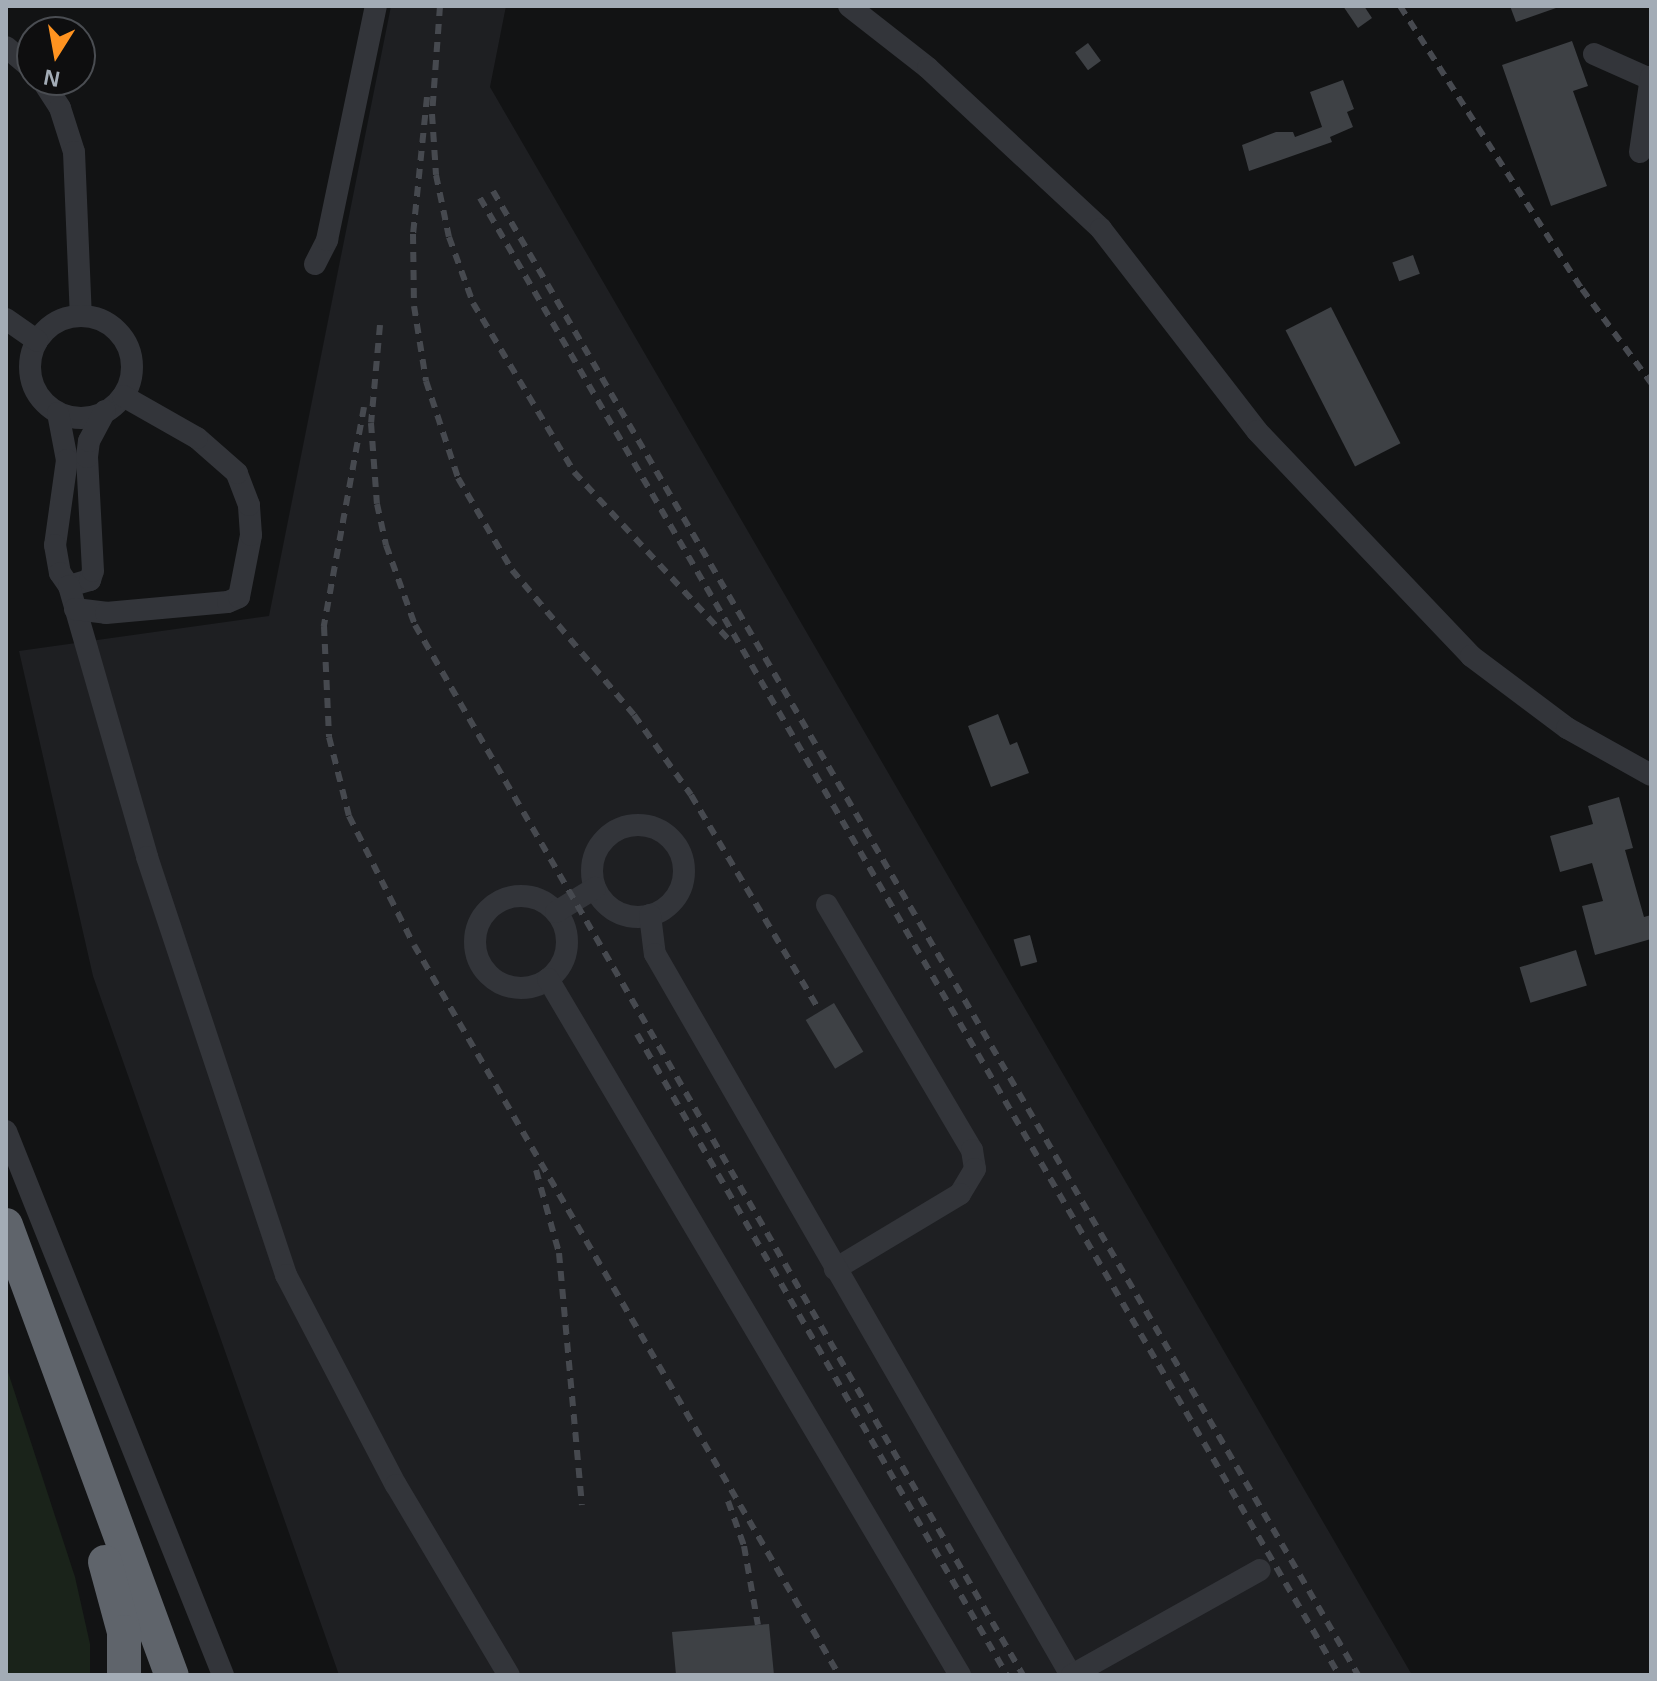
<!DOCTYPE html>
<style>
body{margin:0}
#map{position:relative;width:1657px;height:1681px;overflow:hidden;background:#121314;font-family:Arial,sans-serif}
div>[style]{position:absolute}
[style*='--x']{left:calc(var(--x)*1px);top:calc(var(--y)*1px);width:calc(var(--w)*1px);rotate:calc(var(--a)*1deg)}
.built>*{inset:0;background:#1e1f22}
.green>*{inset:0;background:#1a231a}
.building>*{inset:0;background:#3e4145;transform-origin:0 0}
.minor>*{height:22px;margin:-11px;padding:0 11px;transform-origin:11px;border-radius:11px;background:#33353a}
.minor>.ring{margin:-11px;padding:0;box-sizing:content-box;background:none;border:22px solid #33353a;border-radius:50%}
.highway>*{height:34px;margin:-17px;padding:0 17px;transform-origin:17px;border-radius:17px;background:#5f646b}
.rail>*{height:6px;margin-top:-3px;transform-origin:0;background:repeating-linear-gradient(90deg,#46494f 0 10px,transparent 0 18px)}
span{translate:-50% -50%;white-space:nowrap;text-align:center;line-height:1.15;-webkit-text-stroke:8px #0e0e0f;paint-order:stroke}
.frame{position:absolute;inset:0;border:8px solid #a3acb6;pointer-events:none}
.north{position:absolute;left:16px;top:16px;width:80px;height:80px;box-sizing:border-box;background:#0e0e0f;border:2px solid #4a4d52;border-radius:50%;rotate:191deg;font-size:22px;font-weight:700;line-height:32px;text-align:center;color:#a3acb6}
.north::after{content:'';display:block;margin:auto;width:28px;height:36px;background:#ff9320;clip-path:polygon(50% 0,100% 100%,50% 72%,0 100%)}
</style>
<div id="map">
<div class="built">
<div style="clip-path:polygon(391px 6px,506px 6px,490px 87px,1412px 1675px,339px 1675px,93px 976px,19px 651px,269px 616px)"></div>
</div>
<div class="green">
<div style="clip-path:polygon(6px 1366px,75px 1577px,90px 1644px,90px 1675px,6px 1675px)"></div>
</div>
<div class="building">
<div style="clip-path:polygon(1343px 6px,1364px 6px,1372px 18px,1358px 28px)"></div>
<div style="clip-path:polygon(1510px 6px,1556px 6px,1556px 8px,1516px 22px)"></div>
<div style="clip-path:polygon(1572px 41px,1588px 86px,1573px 91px,1607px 186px,1551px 206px,1502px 65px)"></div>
<div style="left:1088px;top:43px;width:22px;height:16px;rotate:54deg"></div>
<div style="clip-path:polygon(1343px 80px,1354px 109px,1347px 112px,1353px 127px,1330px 137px,1332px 142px,1249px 171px,1242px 145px,1276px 132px,1293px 132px,1295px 137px,1322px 127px,1310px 92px)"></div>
<div style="left:1413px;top:255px;width:20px;height:22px;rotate:70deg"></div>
<div style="left:1331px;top:307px;width:153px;height:51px;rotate:63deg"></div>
<div style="clip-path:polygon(998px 714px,1010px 745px,1017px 742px,1029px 773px,991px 787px,968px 726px)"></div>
<div style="clip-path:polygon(1619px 797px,1633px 848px,1625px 850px,1644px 917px,1651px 915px,1651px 939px,1595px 955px,1582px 906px,1603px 901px,1592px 863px,1560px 872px,1550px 836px,1593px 824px,1588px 806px)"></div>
<div style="left:1030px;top:935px;width:28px;height:17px;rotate:75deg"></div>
<div style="left:1576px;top:950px;width:37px;height:59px;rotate:73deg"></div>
<div style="left:834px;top:1003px;width:57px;height:33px;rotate:59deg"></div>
<div style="clip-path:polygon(769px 1624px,774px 1675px,676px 1675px,672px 1632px)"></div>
</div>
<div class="minor">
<div style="--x:849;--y:6;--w:100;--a:38.1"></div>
<div style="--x:928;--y:68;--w:236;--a:42.9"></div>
<div style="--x:1101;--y:229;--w:255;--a:52.3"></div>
<div style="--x:1257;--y:431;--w:311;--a:46.4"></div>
<div style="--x:1471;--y:656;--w:120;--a:36.9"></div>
<div style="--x:1567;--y:728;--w:96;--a:29.2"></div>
<div style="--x:6;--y:47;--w:34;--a:40"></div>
<div style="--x:1594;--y:54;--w:59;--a:24"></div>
<div style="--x:42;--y:80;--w:33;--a:57"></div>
<div style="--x:60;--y:108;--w:46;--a:72.3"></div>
<div style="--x:74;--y:152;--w:164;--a:87.6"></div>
<div style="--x:1640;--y:152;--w:76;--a:-81.7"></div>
<div style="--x:315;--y:264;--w:27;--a:-63"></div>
<div style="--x:327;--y:240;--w:239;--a:-78.2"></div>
<div class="ring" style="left:30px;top:316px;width:80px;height:80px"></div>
<div style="--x:6;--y:319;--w:38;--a:35"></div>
<div style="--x:58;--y:413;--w:48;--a:79.2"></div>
<div style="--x:67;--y:460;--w:86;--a:98"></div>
<div style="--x:55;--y:545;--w:28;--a:80"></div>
<div style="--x:60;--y:573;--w:16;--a:55"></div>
<div style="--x:69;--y:586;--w:22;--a:-16"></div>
<div style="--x:90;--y:580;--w:9;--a:-72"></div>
<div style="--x:93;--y:571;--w:114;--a:-93"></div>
<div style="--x:87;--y:457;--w:16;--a:-83"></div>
<div style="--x:89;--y:441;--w:34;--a:-62"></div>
<div style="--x:69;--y:586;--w:282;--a:73.9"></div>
<div style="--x:147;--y:857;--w:441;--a:71.6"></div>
<div style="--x:286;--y:1275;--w:237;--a:62.4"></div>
<div style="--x:396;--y:1485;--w:221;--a:59.3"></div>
<div style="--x:75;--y:609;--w:31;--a:7"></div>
<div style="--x:106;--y:613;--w:122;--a:-5.2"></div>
<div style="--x:228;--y:602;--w:12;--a:-24"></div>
<div style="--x:239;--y:597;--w:63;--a:-79"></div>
<div style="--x:251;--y:535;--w:30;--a:-94"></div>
<div style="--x:249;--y:505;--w:34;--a:-111"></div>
<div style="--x:237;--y:473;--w:53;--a:-138.8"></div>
<div style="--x:197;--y:438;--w:85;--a:-150.4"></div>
<div class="ring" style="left:592px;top:825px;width:70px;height:70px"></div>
<div class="ring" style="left:475px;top:896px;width:70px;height:70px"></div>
<div style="--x:827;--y:905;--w:285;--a:59.4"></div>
<div style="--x:972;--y:1150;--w:19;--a:81"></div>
<div style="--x:975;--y:1169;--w:29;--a:121"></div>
<div style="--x:960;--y:1194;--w:146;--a:149"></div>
<div style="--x:556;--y:912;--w:46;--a:-31.6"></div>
<div style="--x:650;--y:915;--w:39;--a:83"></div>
<div style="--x:655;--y:954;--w:832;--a:60.02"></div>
<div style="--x:548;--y:979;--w:809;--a:59.38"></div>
<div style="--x:6;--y:1131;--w:586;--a:68.25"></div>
<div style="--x:1072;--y:1675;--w:215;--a:-29.2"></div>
</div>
<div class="highway">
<div style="--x:6;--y:1225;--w:480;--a:69.8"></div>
<div style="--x:105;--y:1562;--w:73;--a:74.8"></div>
<div style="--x:124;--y:1632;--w:43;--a:90"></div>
</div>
<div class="rail">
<div style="--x:440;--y:6;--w:108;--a:94.2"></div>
<div style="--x:432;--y:114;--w:61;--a:86.2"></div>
<div style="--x:436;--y:175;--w:63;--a:78.2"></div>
<div style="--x:449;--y:237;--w:70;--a:70"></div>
<div style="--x:473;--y:303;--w:197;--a:59.1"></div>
<div style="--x:574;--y:472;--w:227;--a:47.3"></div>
<div style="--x:1400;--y:6;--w:336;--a:57.3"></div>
<div style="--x:1582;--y:289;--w:117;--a:53.7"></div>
<div style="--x:427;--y:97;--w:138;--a:95.8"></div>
<div style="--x:413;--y:234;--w:72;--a:89.2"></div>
<div style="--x:414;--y:306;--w:76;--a:80.9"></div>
<div style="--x:426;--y:381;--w:102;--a:71.7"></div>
<div style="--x:458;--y:478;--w:107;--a:59.6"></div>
<div style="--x:512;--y:570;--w:189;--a:49.9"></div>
<div style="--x:634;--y:715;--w:98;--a:54.5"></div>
<div style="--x:691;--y:795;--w:250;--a:59.2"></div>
<div style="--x:493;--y:191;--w:1718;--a:59.76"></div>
<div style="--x:480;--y:198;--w:1709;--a:59.82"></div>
<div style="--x:380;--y:325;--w:98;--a:95.2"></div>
<div style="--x:371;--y:423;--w:81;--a:85.8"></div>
<div style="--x:377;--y:504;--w:42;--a:77.6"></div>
<div style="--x:386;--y:545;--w:85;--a:70.1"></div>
<div style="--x:415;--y:625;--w:1213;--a:59.93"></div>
<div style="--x:364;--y:407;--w:223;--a:100.4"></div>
<div style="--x:324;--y:626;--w:111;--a:87.4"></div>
<div style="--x:329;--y:737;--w:81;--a:75.8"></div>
<div style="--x:349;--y:816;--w:144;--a:63.3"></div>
<div style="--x:414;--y:945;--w:845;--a:59.79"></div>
<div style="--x:637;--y:1034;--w:740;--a:60.01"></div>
<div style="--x:536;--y:1170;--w:86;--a:74.5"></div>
<div style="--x:559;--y:1253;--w:253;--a:84.8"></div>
<div style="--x:728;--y:1501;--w:48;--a:70.4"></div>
<div style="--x:744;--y:1546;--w:80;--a:80"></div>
</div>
<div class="frame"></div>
<div class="north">N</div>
</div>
